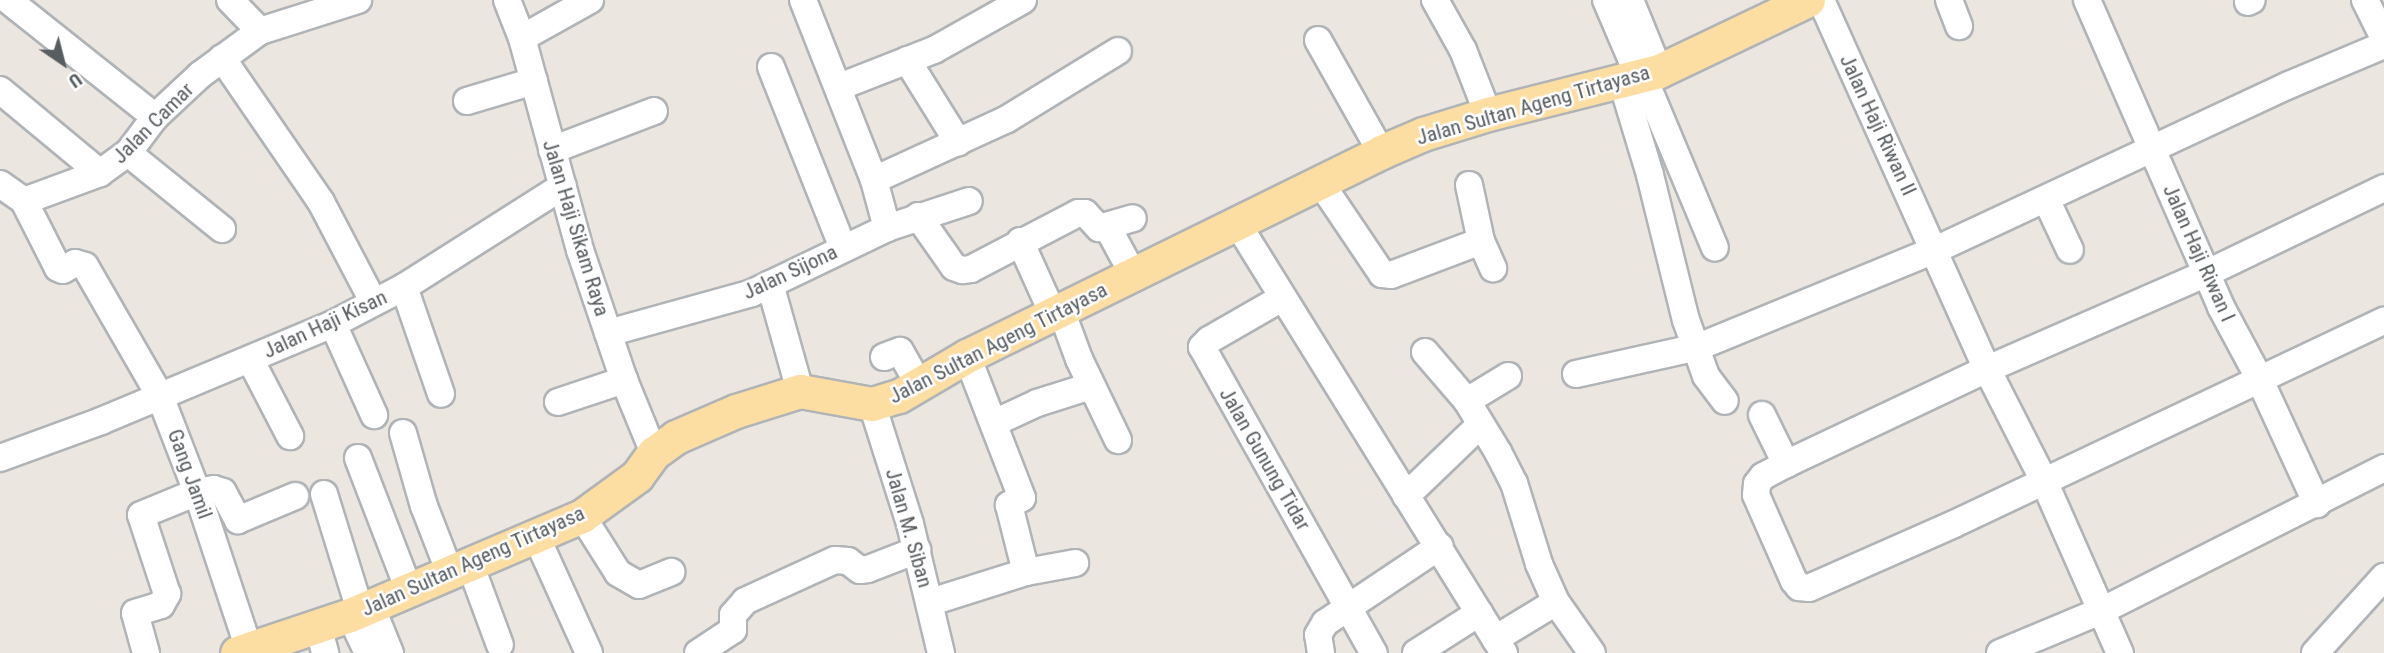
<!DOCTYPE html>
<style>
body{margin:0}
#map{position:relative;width:2384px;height:653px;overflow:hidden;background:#ebe6df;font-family:"Roboto Condensed",sans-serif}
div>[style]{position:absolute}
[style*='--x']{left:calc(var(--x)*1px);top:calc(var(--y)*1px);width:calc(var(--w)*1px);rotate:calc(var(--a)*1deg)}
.roads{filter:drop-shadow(2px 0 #b0b4b7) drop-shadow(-2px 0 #b0b4b7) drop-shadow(0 2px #b0b4b7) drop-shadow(0 -2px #b0b4b7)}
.minor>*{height:26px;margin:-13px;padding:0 13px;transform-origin:13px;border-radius:13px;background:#fff}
.major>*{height:33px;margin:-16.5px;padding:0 16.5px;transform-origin:16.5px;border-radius:16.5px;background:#fddea2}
span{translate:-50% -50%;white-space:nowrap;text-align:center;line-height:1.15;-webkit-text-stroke:5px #fff;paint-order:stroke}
.street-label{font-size:21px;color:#585d60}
.north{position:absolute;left:28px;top:28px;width:70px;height:70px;-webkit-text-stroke:5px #fff;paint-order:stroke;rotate:145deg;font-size:19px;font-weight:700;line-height:28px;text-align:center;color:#585d60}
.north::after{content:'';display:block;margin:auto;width:24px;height:32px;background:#585d60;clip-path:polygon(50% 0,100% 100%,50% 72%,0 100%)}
</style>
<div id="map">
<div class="roads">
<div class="minor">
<div style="--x:8;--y:0;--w:188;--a:38.5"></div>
<div style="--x:230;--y:0;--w:43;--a:45.9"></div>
<div style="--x:507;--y:0;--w:41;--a:68.5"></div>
<div style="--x:522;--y:38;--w:220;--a:74.7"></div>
<div style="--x:580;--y:250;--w:137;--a:71.3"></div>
<div style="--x:624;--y:380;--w:79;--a:67.7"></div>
<div style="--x:803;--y:0;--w:193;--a:68.5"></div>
<div style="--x:874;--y:180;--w:50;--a:74.8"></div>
<div style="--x:1435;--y:0;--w:57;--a:60.8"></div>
<div style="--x:1463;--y:50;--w:69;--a:68.7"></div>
<div style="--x:1606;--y:0;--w:84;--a:66.8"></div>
<div style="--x:1630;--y:0;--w:77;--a:67.8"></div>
<div style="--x:1821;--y:0;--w:405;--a:65.8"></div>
<div style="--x:1987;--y:369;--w:126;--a:63"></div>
<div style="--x:2044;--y:481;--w:188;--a:66.2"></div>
<div style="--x:1949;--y:0;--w:28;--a:69"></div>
<div style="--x:2087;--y:0;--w:335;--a:66.4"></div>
<div style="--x:2221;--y:307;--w:81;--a:61.8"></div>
<div style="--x:2259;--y:378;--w:139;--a:65.3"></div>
<div style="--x:2365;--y:0;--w:42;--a:63.4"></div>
<div style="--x:2248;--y:2;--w:4;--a:-27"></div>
<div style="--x:522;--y:38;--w:78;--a:-29.2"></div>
<div style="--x:1318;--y:40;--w:129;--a:60.6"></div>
<div style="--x:222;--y:58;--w:175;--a:55.5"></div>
<div style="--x:321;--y:202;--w:112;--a:62.3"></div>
<div style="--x:907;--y:60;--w:97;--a:58.1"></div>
<div style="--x:771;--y:67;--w:195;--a:68.3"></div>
<div style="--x:1643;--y:76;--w:186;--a:67.3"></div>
<div style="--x:1622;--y:82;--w:97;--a:73.2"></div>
<div style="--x:1650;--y:175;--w:149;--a:76.1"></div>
<div style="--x:1686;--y:320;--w:59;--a:70.3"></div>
<div style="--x:1706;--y:376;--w:31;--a:53"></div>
<div style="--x:839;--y:87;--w:102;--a:-21.3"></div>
<div style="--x:934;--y:50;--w:102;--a:-29.3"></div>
<div style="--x:0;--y:90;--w:130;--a:39.7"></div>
<div style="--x:467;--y:101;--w:70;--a:-16.6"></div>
<div style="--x:552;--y:150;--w:109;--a:-20.9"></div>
<div style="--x:128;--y:153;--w:121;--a:39"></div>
<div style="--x:874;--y:180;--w:146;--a:-24.6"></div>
<div style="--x:1007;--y:119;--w:130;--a:-31.5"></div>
<div style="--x:1320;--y:182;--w:111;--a:56"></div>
<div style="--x:1382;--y:274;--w:9;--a:6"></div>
<div style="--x:1391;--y:275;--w:96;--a:-20.7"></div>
<div style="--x:0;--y:184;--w:29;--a:35"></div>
<div style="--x:24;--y:201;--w:81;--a:-20.2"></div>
<div style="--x:100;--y:173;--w:34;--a:-36"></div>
<div style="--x:128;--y:153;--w:45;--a:-53.1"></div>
<div style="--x:155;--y:117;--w:62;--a:-43"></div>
<div style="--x:200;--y:75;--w:74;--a:-36.3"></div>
<div style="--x:260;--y:31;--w:103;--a:-17.6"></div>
<div style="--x:1469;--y:185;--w:57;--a:77.9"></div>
<div style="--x:1481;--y:241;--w:30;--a:66"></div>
<div style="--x:2384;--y:188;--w:196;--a:154.3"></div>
<div style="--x:2207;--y:273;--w:240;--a:156.4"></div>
<div style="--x:1987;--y:369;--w:222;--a:154.7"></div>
<div style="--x:1786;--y:464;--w:26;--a:152"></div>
<div style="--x:1763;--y:476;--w:10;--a:127"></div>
<div style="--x:1757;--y:484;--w:11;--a:95"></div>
<div style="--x:1756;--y:495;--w:94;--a:66.2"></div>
<div style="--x:1794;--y:581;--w:8;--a:50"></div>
<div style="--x:1799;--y:587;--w:10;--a:6"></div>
<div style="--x:1809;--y:588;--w:158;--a:-23.8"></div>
<div style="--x:1954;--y:524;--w:476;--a:-25.3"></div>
<div style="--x:2046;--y:199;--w:56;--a:64.8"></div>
<div style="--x:24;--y:201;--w:75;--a:63.1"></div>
<div style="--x:58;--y:268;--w:5;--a:22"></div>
<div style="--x:63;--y:270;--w:14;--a:-30"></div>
<div style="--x:75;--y:263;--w:10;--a:17"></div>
<div style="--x:85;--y:266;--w:150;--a:60"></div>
<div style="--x:160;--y:396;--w:103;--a:68.9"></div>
<div style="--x:197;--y:492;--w:165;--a:71.7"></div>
<div style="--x:918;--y:216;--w:62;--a:54.8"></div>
<div style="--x:954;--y:267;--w:9;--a:21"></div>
<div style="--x:962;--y:270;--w:9;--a:-6"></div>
<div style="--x:971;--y:269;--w:121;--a:-27.6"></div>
<div style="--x:1078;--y:213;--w:7;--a:0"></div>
<div style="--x:1085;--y:213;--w:21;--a:47"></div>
<div style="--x:1099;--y:228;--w:35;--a:-16"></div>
<div style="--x:1237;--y:223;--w:506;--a:58.16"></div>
<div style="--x:1108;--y:228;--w:55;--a:61.6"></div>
<div style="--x:1020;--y:241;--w:80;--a:65.7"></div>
<div style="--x:770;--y:284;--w:111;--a:74.3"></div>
<div style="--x:404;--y:287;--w:113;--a:70.9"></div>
<div style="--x:1282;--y:298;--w:84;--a:150.1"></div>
<div style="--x:1209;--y:340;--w:10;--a:135"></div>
<div style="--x:1202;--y:347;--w:351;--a:60.7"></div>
<div style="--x:1061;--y:310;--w:52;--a:69.8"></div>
<div style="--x:1079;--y:359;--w:90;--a:64.3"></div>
<div style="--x:333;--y:324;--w:100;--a:65.7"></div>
<div style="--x:608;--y:333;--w:149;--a:-15.5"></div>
<div style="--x:752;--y:293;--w:150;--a:-25.7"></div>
<div style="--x:887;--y:228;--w:86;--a:-18.2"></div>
<div style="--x:1425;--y:352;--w:65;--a:49.4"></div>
<div style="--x:1467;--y:401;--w:60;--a:58.7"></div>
<div style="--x:1498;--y:452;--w:35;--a:63"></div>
<div style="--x:1514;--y:483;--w:85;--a:72.8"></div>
<div style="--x:1539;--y:564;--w:42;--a:65.9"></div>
<div style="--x:1556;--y:602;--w:62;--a:54.8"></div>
<div style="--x:967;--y:356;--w:152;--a:68.8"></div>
<div style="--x:1022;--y:498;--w:15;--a:152"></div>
<div style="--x:1009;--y:505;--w:69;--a:75.8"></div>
<div style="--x:884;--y:357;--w:17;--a:-21"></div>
<div style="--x:900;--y:351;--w:40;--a:60.3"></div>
<div style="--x:250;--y:359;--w:87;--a:62.5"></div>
<div style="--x:1576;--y:374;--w:125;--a:-12.5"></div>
<div style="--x:1698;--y:347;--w:256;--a:-22.3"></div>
<div style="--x:1935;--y:250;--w:391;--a:-25"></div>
<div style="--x:2289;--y:85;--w:103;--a:-22.8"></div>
<div style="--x:1467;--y:401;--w:48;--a:-31.4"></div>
<div style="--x:558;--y:402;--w:70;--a:-18.4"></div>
<div style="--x:872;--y:404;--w:126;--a:72.4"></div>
<div style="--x:910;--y:524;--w:133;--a:76.5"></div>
<div style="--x:1762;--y:415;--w:55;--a:63.9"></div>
<div style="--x:994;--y:423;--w:47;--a:-24.9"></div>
<div style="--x:1037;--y:403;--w:57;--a:-17.5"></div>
<div style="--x:403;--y:433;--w:76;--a:74"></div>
<div style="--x:424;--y:506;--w:72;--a:68.8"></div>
<div style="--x:0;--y:458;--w:108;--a:-20.1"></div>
<div style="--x:101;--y:421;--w:251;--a:-22.7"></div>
<div style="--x:333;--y:324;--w:80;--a:-27.5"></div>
<div style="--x:404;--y:287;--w:188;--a:-32.4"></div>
<div style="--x:358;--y:458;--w:142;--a:68.9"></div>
<div style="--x:324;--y:494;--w:121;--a:72.8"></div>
<div style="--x:1406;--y:496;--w:103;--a:-43.8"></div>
<div style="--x:582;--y:516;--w:67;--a:57.7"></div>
<div style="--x:618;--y:573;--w:24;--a:30"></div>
<div style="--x:639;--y:585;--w:35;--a:-22"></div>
<div style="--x:536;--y:536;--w:128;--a:65.6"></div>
<div style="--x:470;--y:564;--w:86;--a:69.7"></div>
<div style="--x:931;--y:602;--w:100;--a:-17.5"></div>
<div style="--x:1026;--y:572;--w:50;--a:-10.4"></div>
<div style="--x:371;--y:606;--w:51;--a:68"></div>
<div style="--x:350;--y:615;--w:42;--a:64.7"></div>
<div style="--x:318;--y:626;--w:28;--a:75"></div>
<div style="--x:1495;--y:639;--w:71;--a:-31.2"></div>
<div style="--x:146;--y:653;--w:41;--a:-105.4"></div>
<div style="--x:135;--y:613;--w:27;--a:-17"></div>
<div style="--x:161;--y:605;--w:13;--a:-61"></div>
<div style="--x:167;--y:594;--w:83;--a:-108.2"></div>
<div style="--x:141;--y:515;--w:61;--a:-22.3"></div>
<div style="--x:197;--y:492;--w:17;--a:-10"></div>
<div style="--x:214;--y:489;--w:9;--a:18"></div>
<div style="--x:223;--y:492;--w:32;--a:62"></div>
<div style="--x:238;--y:520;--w:62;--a:-22.8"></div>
<div style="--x:698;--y:653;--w:42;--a:-33.3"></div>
<div style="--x:733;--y:630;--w:15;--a:-90"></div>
<div style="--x:733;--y:615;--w:18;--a:-49"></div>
<div style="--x:745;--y:601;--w:99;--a:-24.5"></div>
<div style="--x:835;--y:560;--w:13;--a:4"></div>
<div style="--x:848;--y:561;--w:15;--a:37"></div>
<div style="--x:860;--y:570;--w:8;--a:-7"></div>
<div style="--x:868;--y:569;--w:53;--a:-21.2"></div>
<div style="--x:1321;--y:653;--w:18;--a:-99"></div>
<div style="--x:1318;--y:635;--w:14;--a:-60"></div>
<div style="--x:1325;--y:623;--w:138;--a:-33.8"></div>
<div style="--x:1416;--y:653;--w:75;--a:-32.4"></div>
<div style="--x:2000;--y:653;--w:109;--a:-22.6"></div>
<div style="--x:2101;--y:611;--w:317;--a:-26.8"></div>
<div style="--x:2315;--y:653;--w:103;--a:-47.8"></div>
</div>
<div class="major">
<div style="--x:237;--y:653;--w:119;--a:-18.6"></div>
<div style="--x:350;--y:615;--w:252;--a:-23.1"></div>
<div style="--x:582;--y:516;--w:68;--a:-36"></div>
<div style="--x:637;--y:476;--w:29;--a:-54"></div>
<div style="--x:654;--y:453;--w:27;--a:-36"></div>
<div style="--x:676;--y:437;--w:65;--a:-23.4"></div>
<div style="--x:736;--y:411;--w:67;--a:-17.4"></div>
<div style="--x:800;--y:391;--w:73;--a:10.2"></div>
<div style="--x:872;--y:404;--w:28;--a:-17"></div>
<div style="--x:899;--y:396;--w:79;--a:-30.5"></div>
<div style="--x:967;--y:356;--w:462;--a:-26.2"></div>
<div style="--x:1381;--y:152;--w:46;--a:-23.2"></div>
<div style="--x:1423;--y:134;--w:68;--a:-17.1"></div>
<div style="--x:1488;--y:114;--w:176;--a:-14.1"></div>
<div style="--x:1659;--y:71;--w:165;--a:-25.5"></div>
</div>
</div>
<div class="street-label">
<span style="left:1533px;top:105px;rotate:-16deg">Jalan Sultan Ageng Tirtayasa</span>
<span style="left:153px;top:123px;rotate:-45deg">Jalan Camar</span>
<span style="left:1878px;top:125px;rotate:65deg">Jalan Haji Riwan II</span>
<span style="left:576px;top:228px;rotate:73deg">Jalan Haji Sikam Raya</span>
<span style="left:2199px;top:253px;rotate:66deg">Jalan Haji Riwan I</span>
<span style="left:790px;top:272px;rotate:-25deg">Jalan Sijona</span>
<span style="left:325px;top:324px;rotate:-25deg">Jalan Haji Kisan</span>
<span style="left:998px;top:343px;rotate:-27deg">Jalan Sultan Ageng Tirtayasa</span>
<span style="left:1265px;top:459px;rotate:60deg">Jalan Gunung Tidar</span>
<span style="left:190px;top:474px;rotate:70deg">Gang Jamil</span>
<span style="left:909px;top:528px;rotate:74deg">Jalan M. Siban</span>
<span style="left:473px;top:561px;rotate:-24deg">Jalan Sultan Ageng Tirtayasa</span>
</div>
<div class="north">U</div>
</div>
